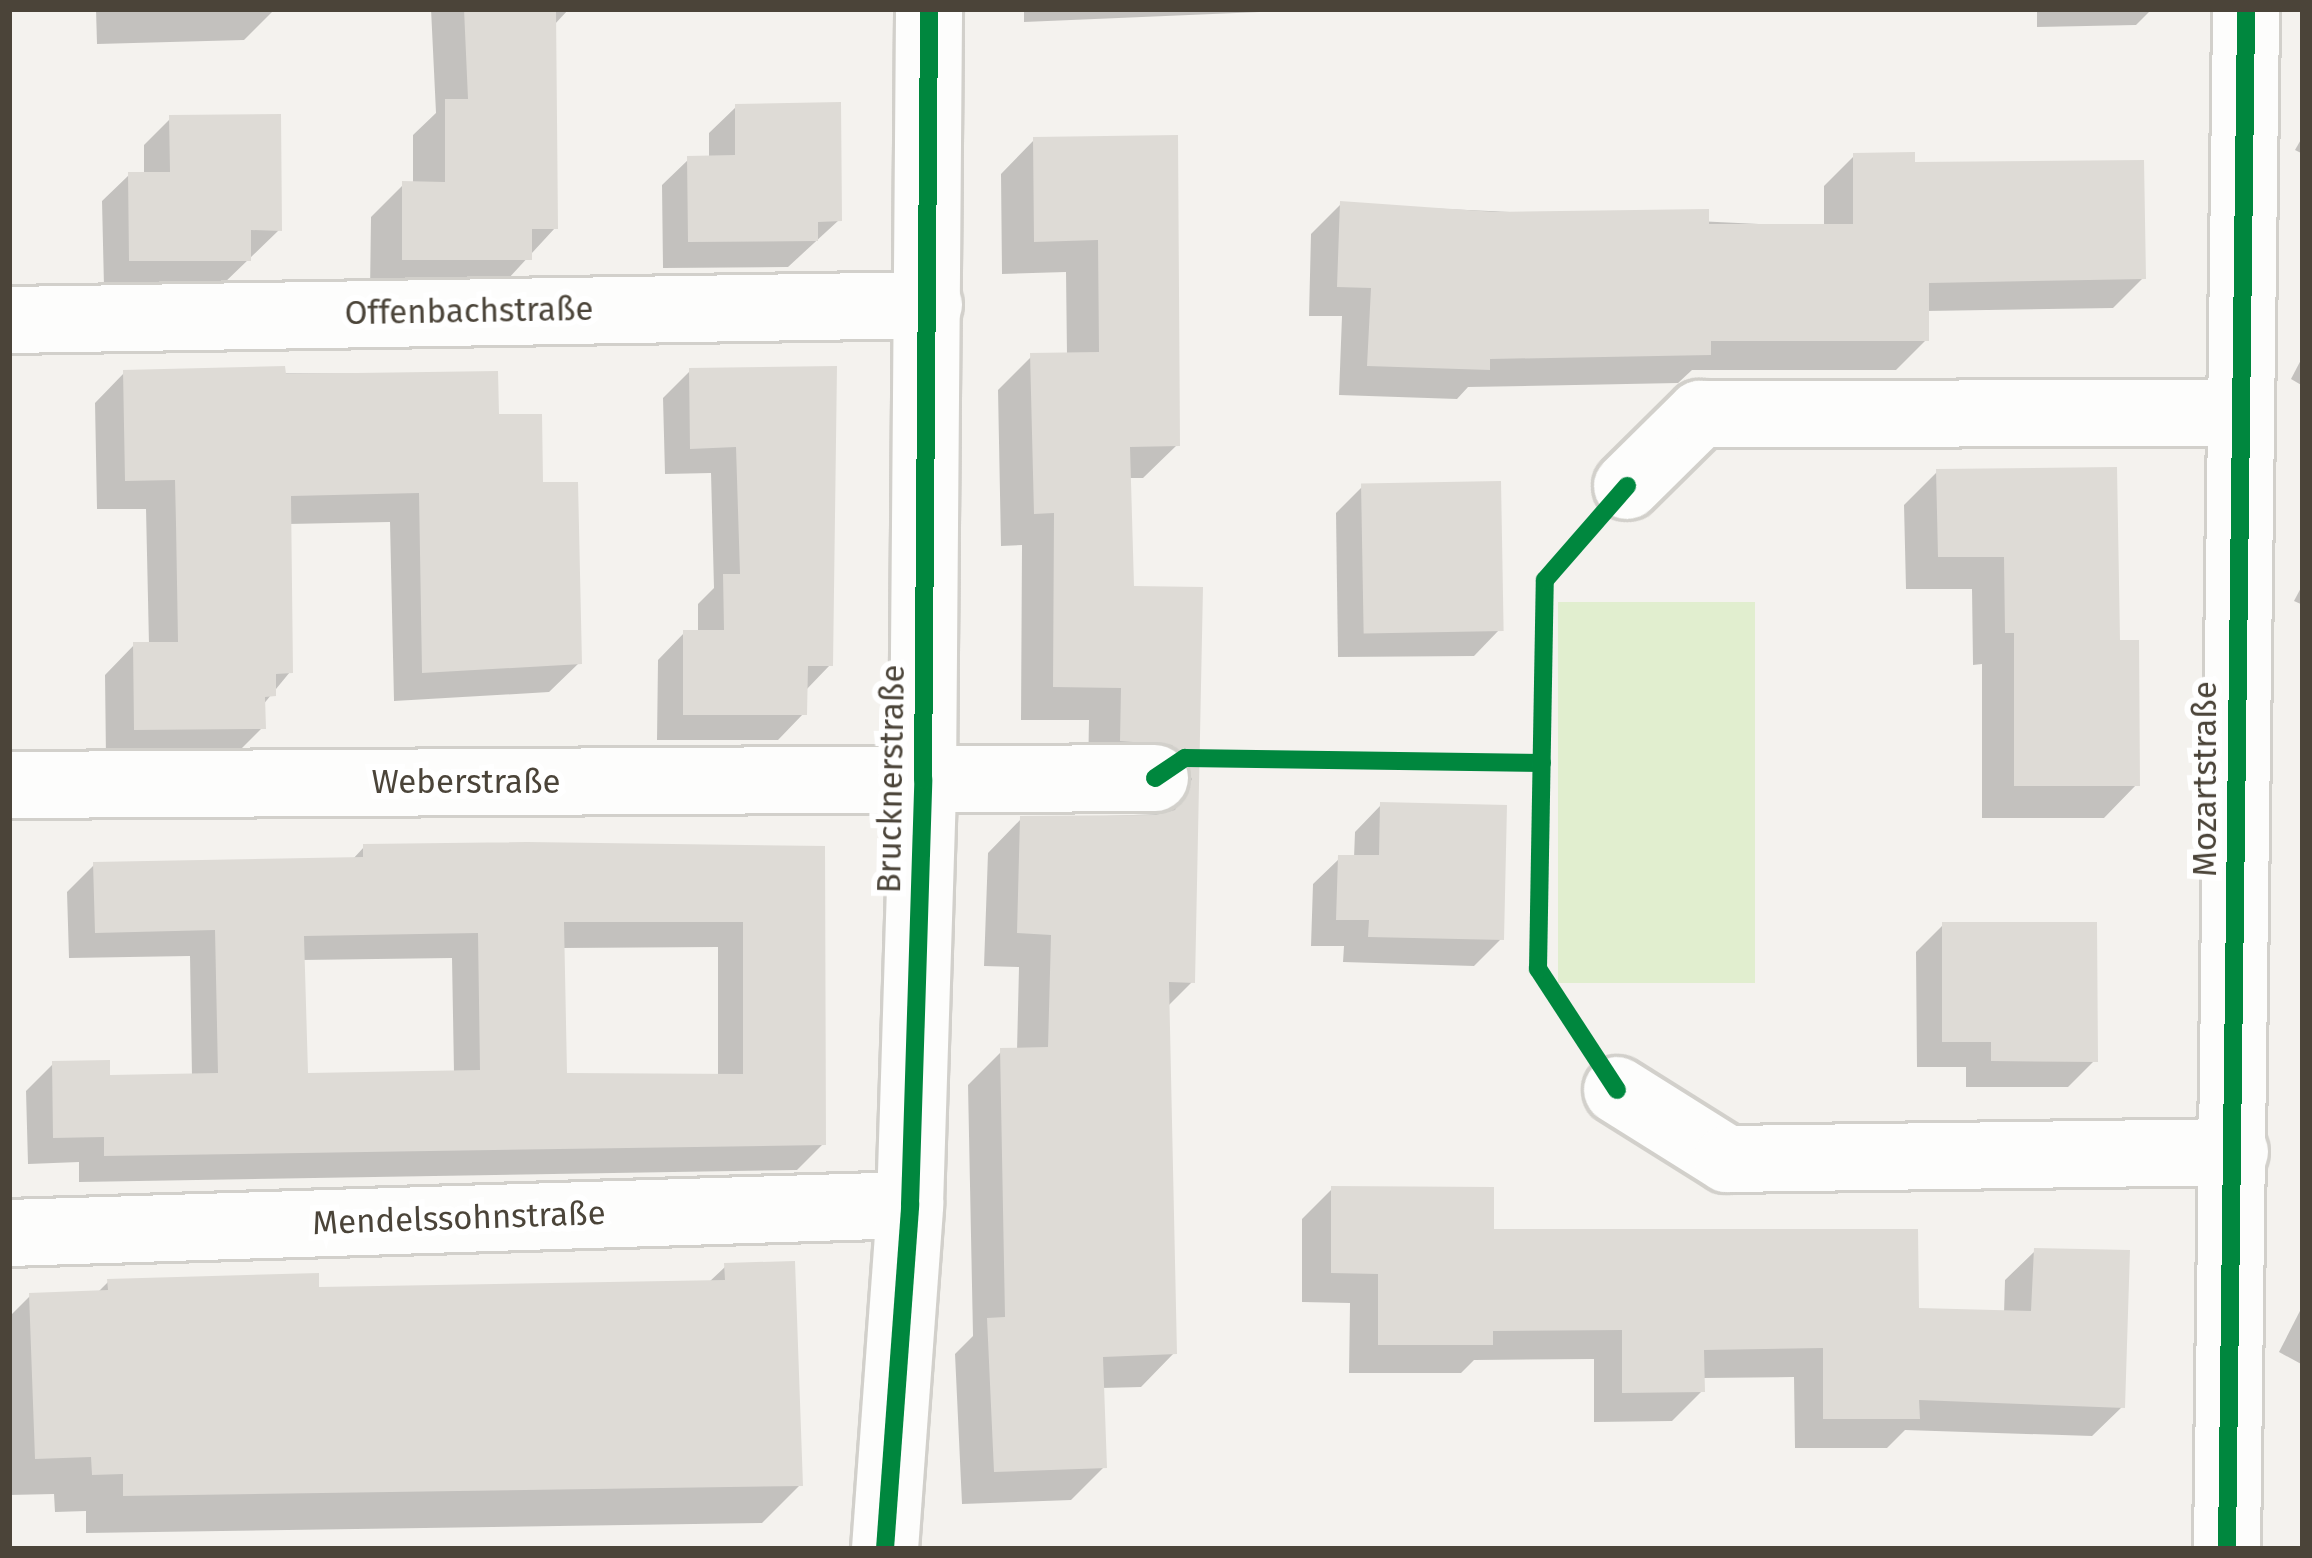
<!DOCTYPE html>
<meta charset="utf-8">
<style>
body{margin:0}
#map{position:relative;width:2312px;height:1558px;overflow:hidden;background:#f4f2ee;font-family:"Fira Sans",sans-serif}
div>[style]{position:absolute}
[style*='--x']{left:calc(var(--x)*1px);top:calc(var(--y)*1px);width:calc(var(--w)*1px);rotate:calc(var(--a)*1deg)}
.green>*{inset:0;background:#e1eecf;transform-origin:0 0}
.shadow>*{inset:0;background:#0003}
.building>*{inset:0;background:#dedbd6;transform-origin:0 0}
.roads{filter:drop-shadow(3px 0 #d2d0cb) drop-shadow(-3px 0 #d2d0cb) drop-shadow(0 3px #d2d0cb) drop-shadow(0 -3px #d2d0cb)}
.minor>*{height:66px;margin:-33px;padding:0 33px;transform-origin:33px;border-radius:33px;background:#fdfdfc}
.cycleway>*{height:18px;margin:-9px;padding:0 9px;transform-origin:9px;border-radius:9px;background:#00873e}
span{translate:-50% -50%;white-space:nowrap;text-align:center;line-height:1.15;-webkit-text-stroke:12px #fff;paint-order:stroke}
.street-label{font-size:33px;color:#4b4439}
.frame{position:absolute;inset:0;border:12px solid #4b4439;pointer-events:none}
</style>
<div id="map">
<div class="green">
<div style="left:1558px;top:602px;width:197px;height:381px"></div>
</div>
<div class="shadow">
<div style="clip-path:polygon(96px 9px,275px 9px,244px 40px,97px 44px)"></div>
<div style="clip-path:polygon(431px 9px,569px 9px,554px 25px,555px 228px,496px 292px,370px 292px,371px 217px,404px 184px,413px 185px,413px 135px,436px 113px)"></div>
<div style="clip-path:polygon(698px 9px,808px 9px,698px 12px)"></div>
<div style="clip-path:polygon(1024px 9px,1333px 9px,1024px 22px)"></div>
<div style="clip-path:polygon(2037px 9px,2152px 9px,2136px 25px,2037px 27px)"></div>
<div style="clip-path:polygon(736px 107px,839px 220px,788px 267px,663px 268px,662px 185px,689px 159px,709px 158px,709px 133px)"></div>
<div style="clip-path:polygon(171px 118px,279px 230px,221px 286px,104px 287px,102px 201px,129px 175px,144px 175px,144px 145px)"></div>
<div style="clip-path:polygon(2303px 136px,2303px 154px,2295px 150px)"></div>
<div style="clip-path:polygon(1175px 138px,1177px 445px,1143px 478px,1128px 478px,1131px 589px,1199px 590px,1192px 982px,1167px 1007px,1174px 1353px,1141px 1387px,1101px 1388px,1104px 1467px,1071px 1500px,962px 1504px,955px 1354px,973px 1336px,968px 1085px,1002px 1051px,1017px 1051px,1019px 967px,984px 966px,988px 853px,1021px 819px,1161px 814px,1139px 777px,1088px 773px,1089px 720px,1021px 720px,1022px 545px,1001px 546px,998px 390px,1032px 356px,1067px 356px,1066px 272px,1002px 274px,1001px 174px,1034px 140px)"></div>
<div style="clip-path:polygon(1854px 156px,1912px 165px,2143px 278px,2113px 308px,1926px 311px,1926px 340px,1896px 370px,1692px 370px,1678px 383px,1468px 387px,1457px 399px,1339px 395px,1342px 316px,1309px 316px,1311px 234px,1341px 204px,1824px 227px,1824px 186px)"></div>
<div style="clip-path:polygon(2303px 356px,2303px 386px,2291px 379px)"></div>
<div style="clip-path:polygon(834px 369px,830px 665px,805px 691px,804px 713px,778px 740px,657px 740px,658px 660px,684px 633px,698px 633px,698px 604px,714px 588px,711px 473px,665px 474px,663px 398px,690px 371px)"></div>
<div style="clip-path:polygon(124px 373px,495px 374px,496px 417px,540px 485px,579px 663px,549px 692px,394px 701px,390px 522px,288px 524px,290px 672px,262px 706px,262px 728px,233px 757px,106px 759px,105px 675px,134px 645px,149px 645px,146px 509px,97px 509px,95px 403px)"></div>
<div style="clip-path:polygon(1937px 472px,2117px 643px,2137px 784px,2104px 818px,1982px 818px,1982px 664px,1973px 665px,1972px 589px,1906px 589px,1904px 505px)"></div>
<div style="clip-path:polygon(1363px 486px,1500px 629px,1474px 656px,1338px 657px,1336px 513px)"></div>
<div style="clip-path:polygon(2303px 584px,2303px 605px,2294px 601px)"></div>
<div style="clip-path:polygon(1381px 805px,1501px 939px,1474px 966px,1343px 962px,1344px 946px,1311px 946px,1313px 884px,1340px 858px,1354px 858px,1355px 832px)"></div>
<div style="clip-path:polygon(evenodd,364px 847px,822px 849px,823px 1144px,797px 1170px,79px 1182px,79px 1162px,28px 1164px,26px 1091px,53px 1064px,108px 1078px,192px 1077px,190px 956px,69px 958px,67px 892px,94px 865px,352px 860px,364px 847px,718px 947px,718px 1077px,564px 1076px,561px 948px,718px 947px,364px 847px,452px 958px,454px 1073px,305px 1076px,302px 960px,452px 958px)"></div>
<div style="clip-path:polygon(1943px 925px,2095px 1060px,2068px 1087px,1966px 1087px,1966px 1067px,1917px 1067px,1916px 952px)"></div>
<div style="clip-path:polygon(1332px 1189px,1491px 1232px,1916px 1311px,2004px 1314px,2005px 1280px,2035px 1251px,2122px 1407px,2092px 1436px,1905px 1430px,1887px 1448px,1795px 1448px,1794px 1377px,1702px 1378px,1702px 1391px,1672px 1421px,1594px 1422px,1594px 1359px,1474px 1360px,1461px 1373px,1349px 1373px,1350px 1303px,1302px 1302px,1302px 1219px)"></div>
<div style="clip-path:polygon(726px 1266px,800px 1485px,762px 1523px,86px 1533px,86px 1511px,55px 1512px,54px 1494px,9px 1495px,9px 1317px,30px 1296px,96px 1294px,108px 1282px,316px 1290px,708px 1283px)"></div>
<div style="clip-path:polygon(2303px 1305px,2303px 1365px,2279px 1352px)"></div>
</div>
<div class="building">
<div style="clip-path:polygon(464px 9px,556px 9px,558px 229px,532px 229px,532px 260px,402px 260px,402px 181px,445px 182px,445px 99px,468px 99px)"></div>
<div style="clip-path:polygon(841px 102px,842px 221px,818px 222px,818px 241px,688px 242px,687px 156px,735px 155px,735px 104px)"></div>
<div style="clip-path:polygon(281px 114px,282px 231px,251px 230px,251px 261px,129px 261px,128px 172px,170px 172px,169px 115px)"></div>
<div style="clip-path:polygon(1178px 135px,1180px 446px,1130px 447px,1134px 586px,1203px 587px,1195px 983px,1169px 982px,1177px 1354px,1103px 1357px,1107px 1468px,994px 1472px,987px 1318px,1005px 1317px,1000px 1048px,1048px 1047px,1051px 935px,1017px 933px,1020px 816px,1156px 815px,1175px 810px,1192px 779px,1172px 745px,1120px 741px,1121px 688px,1053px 687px,1054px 513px,1034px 514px,1030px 353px,1099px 352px,1098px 240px,1034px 242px,1033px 137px)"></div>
<div style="clip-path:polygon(1915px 152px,1915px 162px,2144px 160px,2146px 279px,1929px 283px,1929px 341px,1711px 341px,1711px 355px,1490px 359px,1490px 370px,1367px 366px,1371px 288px,1337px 287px,1340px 201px,1495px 212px,1709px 209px,1709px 224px,1853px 224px,1853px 153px)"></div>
<div style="clip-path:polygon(285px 366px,286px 374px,498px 371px,499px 414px,542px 414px,543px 482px,578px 482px,582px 664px,422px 673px,419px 493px,291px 496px,293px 673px,276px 674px,276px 696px,265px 697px,266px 729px,134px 730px,133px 642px,178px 642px,176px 524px,175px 480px,125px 481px,123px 370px)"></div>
<div style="clip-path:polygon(837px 366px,833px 666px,808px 666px,807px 715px,683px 715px,683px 630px,724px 630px,723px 574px,740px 574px,736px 447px,690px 449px,689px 368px)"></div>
<div style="clip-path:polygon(2117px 467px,2120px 640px,2139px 640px,2140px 786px,2014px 786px,2014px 633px,2005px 633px,2004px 557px,1938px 557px,1936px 469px)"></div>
<div style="left:1501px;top:481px;width:150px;height:140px;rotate:89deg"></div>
<div style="clip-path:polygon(1380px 802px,1507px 805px,1504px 940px,1368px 937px,1369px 920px,1336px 920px,1338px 855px,1379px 855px)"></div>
<div style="clip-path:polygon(evenodd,527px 842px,825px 846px,826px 1145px,104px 1156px,104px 1137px,53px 1138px,52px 1061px,110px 1060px,110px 1075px,218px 1073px,215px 930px,95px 933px,93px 862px,363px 857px,363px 844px,527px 842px,564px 922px,743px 922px,743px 1074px,567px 1073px,564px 922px,527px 842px,478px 933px,480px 1070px,308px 1073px,304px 936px,478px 933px)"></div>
<div style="clip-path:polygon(1942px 922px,2097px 922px,2098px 1062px,1991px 1061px,1991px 1042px,1942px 1042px)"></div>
<div style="clip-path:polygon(1331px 1186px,1494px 1187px,1494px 1229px,1918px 1229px,1919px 1308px,2031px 1311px,2034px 1248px,2130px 1250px,2125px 1408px,1919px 1400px,1920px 1419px,1823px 1419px,1823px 1348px,1704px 1350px,1705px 1392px,1622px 1393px,1622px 1330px,1493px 1331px,1493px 1345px,1378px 1345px,1378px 1274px,1331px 1273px)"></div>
<div style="clip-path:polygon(795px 1261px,803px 1486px,123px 1496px,123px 1474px,92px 1475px,91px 1457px,35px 1459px,29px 1293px,108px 1290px,107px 1279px,319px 1273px,319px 1287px,725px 1280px,724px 1263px)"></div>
</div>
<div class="roads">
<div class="minor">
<div style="--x:9;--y:320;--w:920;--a:-0.93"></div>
<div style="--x:1627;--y:486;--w:103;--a:-44.6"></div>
<div style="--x:1700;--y:414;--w:537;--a:-0.11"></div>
<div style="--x:9;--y:785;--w:1146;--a:-0.35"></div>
<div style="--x:1617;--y:1090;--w:130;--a:32.1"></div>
<div style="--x:1727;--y:1159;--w:508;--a:-0.79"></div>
<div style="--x:9;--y:1233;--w:901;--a:-1.78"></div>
<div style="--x:885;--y:1549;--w:345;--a:-85.8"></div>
<div style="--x:910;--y:1205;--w:425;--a:-88.2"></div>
<div style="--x:923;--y:780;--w:771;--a:-89.55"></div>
<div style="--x:2227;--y:1549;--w:1540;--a:-89.29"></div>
</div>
</div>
<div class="cycleway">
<div style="--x:1155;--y:778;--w:36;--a:-34"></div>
<div style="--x:1185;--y:758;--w:357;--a:0.8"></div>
<div style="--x:1617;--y:1090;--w:145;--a:-123.1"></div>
<div style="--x:1538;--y:969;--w:389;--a:-89"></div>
<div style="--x:1545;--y:580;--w:125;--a:-48.9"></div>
<div style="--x:885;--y:1549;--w:345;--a:-85.8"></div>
<div style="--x:910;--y:1205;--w:425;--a:-88.2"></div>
<div style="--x:923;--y:780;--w:771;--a:-89.55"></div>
<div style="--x:2227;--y:1549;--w:1540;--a:-89.29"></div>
</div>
<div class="street-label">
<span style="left:469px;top:312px;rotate:-1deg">Offenbachstraße</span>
<span style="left:892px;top:779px;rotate:-89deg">Brucknerstraße</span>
<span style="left:2206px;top:779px;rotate:-90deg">Mozartstraße</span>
<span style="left:466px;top:783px">Weberstraße</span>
<span style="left:459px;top:1219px;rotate:-2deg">Mendelssohnstraße</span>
</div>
<div class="frame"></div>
</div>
